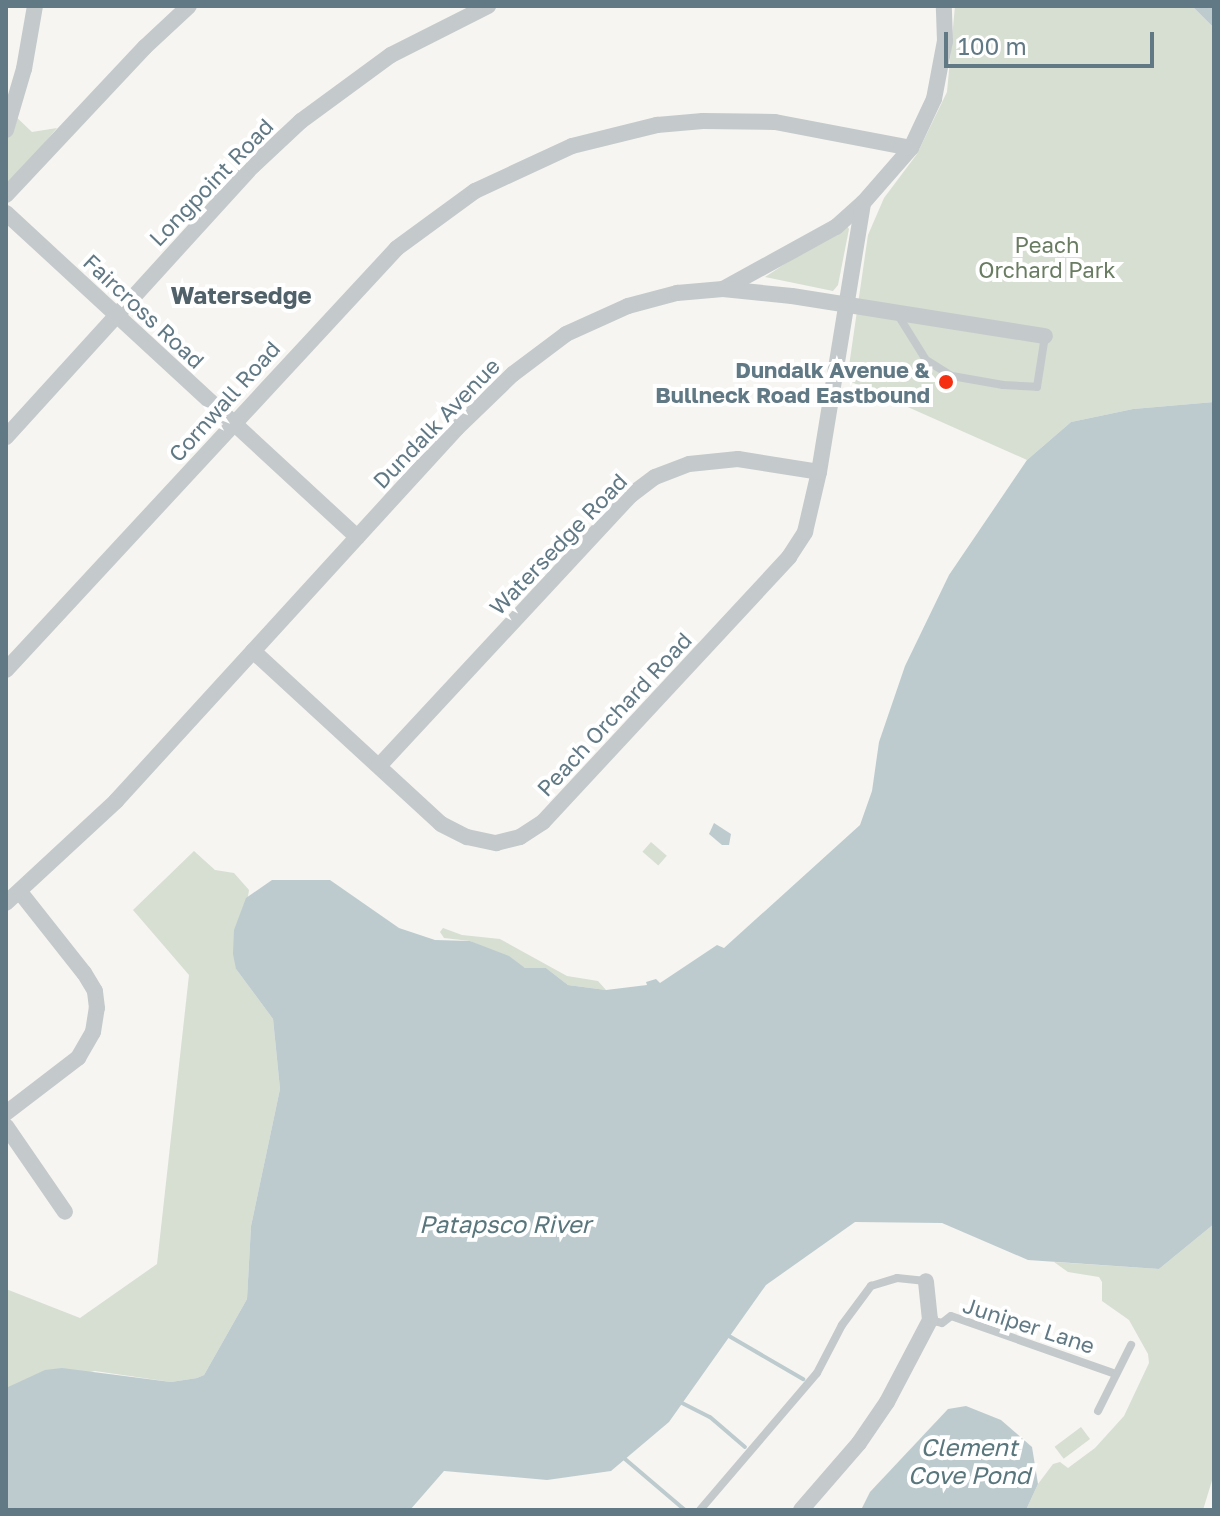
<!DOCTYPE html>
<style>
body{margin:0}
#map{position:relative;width:1220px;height:1516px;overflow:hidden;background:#f6f5f1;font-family:"Golos Text",sans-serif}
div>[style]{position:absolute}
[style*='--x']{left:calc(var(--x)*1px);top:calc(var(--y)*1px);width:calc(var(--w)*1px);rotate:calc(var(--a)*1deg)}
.green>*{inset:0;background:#d7ded2;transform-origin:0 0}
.water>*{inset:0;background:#bdcbcf}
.stream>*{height:4px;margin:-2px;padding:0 2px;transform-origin:2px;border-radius:2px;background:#bdcbcf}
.service>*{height:8px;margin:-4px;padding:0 4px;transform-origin:4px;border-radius:4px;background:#c4c9cb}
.minor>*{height:16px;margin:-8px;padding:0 8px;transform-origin:8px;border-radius:8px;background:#c4c9cb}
.dots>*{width:22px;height:22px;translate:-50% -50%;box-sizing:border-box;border:4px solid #fff;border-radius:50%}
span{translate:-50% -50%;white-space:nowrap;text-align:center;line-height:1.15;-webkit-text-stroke:8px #fff;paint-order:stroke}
.street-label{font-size:22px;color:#617985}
.park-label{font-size:22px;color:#697c61}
.poi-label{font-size:22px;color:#617985;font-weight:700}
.right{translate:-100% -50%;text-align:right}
.neighbourhood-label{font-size:24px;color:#50616a;font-weight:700}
.water-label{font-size:24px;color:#58767c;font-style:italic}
.frame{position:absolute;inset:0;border:8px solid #617985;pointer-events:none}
.scale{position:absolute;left:944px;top:32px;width:210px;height:36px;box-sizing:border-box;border:4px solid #617985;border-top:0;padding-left:10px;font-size:24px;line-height:28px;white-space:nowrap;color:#617985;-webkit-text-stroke:6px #fff;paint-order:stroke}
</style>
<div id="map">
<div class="green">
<div style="clip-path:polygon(955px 6px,1192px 6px,1214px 28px,1214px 402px,1133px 409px,1071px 422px,1027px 460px,847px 380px,868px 235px,884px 198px,917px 154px,947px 92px)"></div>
<div style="clip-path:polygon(12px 113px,32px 132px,57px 128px,11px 183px,6px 183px,6px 135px)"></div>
<div style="clip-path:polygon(846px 224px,849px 229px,838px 285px,833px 291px,765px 277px)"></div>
<div style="left:651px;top:842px;width:21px;height:13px;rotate:41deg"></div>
<div style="clip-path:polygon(194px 851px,215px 870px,234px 873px,249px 890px,236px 969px,273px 1019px,280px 1089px,251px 1226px,247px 1299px,204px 1375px,197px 1378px,171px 1382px,95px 1371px,6px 1388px,6px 1289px,80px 1318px,157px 1264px,189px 975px,133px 910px)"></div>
<div style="clip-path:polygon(443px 928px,462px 935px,500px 939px,567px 976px,598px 981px,606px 990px,568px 985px,546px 968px,525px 968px,470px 941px,444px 938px,440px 932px)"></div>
<div style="clip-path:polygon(1214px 1224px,1214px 1474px,1203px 1510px,1026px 1510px,1038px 1484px,1053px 1464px,1060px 1462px,1068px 1468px,1095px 1448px,1124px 1416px,1149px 1363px,1148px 1354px,1129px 1320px,1102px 1301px,1102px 1282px,1099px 1277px,1068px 1272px,1054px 1262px,1159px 1269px)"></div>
<div style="left:1081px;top:1427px;width:15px;height:33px;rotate:53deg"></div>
</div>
<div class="water">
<div style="clip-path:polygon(1192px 6px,1214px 6px,1214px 28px)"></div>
<div style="clip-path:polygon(1214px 402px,1214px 1224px,1159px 1269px,1028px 1260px,942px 1223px,855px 1222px,766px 1285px,669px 1422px,611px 1471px,547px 1480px,444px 1471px,410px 1510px,6px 1510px,6px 1388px,45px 1370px,62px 1368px,171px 1382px,197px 1378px,204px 1375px,247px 1299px,251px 1226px,280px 1089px,273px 1019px,236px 969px,233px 954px,234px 930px,246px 898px,272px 880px,330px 880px,399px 928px,435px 940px,470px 941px,509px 956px,525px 968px,546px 968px,568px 985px,606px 990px,647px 985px,646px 982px,656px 979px,660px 983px,717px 945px,724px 948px,860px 825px,872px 791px,879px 742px,905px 666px,949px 575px,1027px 460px,1071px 422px,1133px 409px)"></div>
<div style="clip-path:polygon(714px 823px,731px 834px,729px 845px,722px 845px,709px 834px)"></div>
<div style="clip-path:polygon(966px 1406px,1001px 1420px,1032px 1447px,1038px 1484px,1026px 1510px,861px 1510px,870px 1492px,948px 1409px)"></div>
</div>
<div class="stream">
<div style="--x:729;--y:1336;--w:86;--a:30.2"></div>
<div style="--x:682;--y:1403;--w:31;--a:27"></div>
<div style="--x:710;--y:1417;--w:46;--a:40.6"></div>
<div style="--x:625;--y:1459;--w:79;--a:40.4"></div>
</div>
<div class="service">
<div style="--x:898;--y:315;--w:53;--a:58.1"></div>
<div style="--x:926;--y:360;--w:31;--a:32"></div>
<div style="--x:952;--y:376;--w:52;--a:10"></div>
<div style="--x:1003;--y:385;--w:34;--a:3"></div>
<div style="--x:1037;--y:387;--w:52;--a:-81.1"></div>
<div style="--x:930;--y:1320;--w:12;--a:14"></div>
<div style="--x:942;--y:1323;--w:11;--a:-38"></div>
<div style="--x:951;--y:1316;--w:175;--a:19.4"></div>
<div style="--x:1098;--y:1411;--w:74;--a:-63.4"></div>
<div style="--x:700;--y:1510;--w:180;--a:-49.5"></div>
<div style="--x:817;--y:1373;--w:54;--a:-62.5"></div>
<div style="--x:842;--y:1325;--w:49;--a:-53.4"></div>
<div style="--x:871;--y:1286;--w:27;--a:-17"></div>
<div style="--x:897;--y:1278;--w:29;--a:6"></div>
</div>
<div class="minor">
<div style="--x:6;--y:130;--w:64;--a:-73.6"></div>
<div style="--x:24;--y:69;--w:64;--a:-80.1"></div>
<div style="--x:6;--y:195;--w:203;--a:-46.8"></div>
<div style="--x:145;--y:47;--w:60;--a:-43"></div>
<div style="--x:6;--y:213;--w:478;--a:42.7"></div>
<div style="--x:723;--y:289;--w:129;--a:-28.8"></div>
<div style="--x:836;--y:227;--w:36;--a:-42"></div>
<div style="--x:6;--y:437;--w:367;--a:-47.7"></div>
<div style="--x:253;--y:166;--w:66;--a:-43.2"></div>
<div style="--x:301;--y:121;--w:112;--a:-36.3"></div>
<div style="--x:391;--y:55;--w:109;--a:-26.8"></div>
<div style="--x:253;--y:651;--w:255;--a:42.6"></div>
<div style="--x:441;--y:824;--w:29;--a:27"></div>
<div style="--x:467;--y:837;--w:30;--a:12"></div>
<div style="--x:496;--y:843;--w:25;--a:-14"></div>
<div style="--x:520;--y:837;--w:27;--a:-33"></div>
<div style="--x:543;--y:822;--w:362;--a:-47.1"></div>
<div style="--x:789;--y:557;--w:30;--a:-57"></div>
<div style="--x:805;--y:532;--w:62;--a:-76.9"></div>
<div style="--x:819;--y:472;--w:273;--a:-80.7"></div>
<div style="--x:863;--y:203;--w:73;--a:-48.9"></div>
<div style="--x:911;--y:148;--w:54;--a:-64.9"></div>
<div style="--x:934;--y:99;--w:59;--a:-79.3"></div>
<div style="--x:945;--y:41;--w:35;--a:-92"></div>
<div style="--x:6;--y:670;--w:575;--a:-47.18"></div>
<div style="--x:397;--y:248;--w:97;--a:-36.2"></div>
<div style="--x:475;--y:191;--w:107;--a:-24.9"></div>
<div style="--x:572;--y:146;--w:88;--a:-13.9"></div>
<div style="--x:657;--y:125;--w:46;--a:-5"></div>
<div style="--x:703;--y:121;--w:72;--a:0.8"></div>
<div style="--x:775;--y:122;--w:138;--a:10.8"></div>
<div style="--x:379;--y:766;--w:370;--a:-47.1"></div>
<div style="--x:631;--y:495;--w:30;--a:-37"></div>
<div style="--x:655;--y:477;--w:36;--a:-21"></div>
<div style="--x:689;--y:464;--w:49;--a:-5.8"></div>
<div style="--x:738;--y:459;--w:82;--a:9.1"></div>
<div style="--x:6;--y:903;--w:150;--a:-42.8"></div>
<div style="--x:116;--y:801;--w:505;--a:-47.57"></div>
<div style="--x:457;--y:428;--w:78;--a:-44"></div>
<div style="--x:513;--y:374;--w:66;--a:-37"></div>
<div style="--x:566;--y:334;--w:68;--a:-24.3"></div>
<div style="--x:628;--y:306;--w:51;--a:-14.9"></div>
<div style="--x:677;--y:293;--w:46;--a:-5"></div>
<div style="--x:723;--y:289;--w:69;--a:5.8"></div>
<div style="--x:792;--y:296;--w:256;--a:9"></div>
<div style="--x:6;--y:1113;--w:91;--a:-37.4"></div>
<div style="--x:78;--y:1058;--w:30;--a:-60"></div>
<div style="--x:93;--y:1032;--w:24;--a:-81"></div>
<div style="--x:97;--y:1008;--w:17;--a:-97"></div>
<div style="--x:95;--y:991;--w:21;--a:-121"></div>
<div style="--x:84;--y:973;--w:103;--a:-128.3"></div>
<div style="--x:6;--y:1126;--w:104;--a:55.5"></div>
<div style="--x:801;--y:1510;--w:89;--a:-49.1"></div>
<div style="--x:859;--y:1443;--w:50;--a:-55.7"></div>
<div style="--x:887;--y:1402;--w:93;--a:-62.3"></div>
<div style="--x:930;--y:1320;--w:39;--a:-96"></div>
</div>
<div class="dots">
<div style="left:946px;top:382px;background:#f42f12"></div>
</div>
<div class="street-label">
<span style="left:211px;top:182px;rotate:-46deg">Longpoint Road</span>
<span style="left:144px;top:311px;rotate:43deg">Faircross Road</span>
<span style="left:224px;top:401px;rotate:-48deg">Cornwall Road</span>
<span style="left:436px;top:423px;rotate:-46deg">Dundalk Avenue</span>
<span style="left:558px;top:544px;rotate:-46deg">Watersedge Road</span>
<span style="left:614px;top:714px;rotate:-47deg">Peach Orchard Road</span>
<span style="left:1029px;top:1325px;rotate:18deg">Juniper Lane</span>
</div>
<div class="park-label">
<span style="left:1047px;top:257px">Peach<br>Orchard Park</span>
</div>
<div class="poi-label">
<span class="right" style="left:930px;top:382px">Dundalk Avenue &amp;<br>Bullneck Road Eastbound</span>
</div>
<div class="neighbourhood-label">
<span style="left:241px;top:295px">Watersedge</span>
</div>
<div class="water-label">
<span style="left:505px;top:1224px">Patapsco River</span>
<span style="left:969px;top:1461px">Clement<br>Cove Pond</span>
</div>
<div class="frame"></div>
<div class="scale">100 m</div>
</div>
